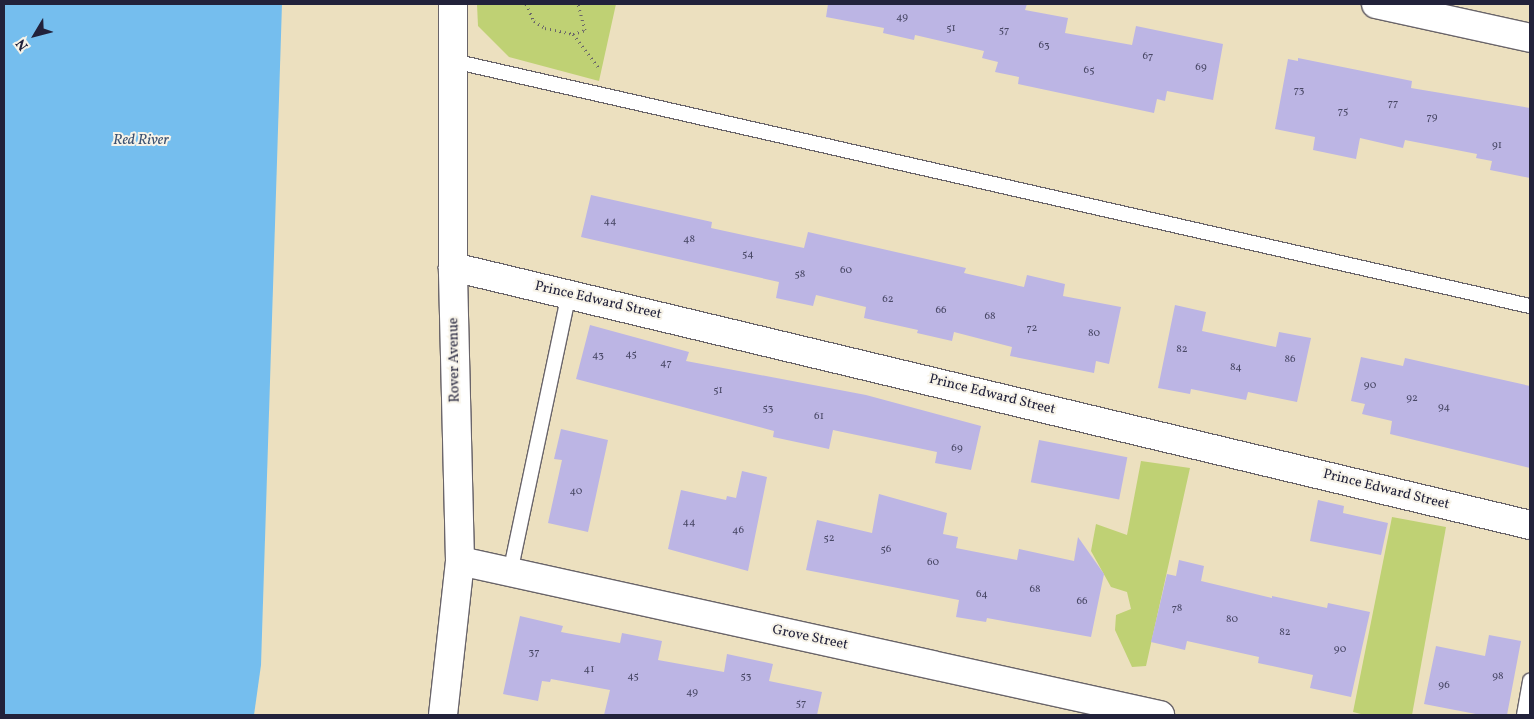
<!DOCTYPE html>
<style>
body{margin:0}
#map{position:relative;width:1534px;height:719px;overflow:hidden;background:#ece0bf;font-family:Vollkorn,serif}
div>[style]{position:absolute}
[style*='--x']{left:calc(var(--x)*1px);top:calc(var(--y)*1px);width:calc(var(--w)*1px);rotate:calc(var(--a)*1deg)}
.green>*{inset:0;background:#bfd174}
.water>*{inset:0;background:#75beee}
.building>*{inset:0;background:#bcb5e4;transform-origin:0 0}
.path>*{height:3px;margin-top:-1.5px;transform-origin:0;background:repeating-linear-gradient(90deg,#696469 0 1px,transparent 0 5px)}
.roads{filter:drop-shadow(1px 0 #696469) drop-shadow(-1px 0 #696469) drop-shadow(0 1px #696469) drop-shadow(0 -1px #696469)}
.service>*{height:14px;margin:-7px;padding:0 7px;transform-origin:7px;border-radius:7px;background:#fff}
.minor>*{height:28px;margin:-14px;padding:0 14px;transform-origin:14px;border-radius:14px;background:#fff}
span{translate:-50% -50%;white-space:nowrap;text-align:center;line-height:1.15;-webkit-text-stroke:4px #f7f3e8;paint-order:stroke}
.number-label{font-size:11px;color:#484765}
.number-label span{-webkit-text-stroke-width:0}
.street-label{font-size:14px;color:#22223b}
.water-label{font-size:15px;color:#3b5171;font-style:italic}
.frame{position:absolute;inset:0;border:5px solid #22223b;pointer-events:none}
.north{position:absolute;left:10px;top:10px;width:50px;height:50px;-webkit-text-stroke:4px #f7f3e8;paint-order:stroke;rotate:233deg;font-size:14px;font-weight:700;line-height:20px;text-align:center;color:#22223b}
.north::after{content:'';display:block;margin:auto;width:18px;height:22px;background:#22223b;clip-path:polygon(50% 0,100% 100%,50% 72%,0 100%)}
</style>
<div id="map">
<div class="green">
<div style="clip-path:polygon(477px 4px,616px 4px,599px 81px,509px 57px,478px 26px)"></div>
<div style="clip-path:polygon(1141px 461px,1190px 468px,1146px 666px,1132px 667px,1115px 630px,1116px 615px,1131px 609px,1127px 592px,1111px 587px,1091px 551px,1096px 524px,1127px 535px)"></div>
<div style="clip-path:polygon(1392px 517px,1446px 527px,1412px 715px,1365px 715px,1353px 712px)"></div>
</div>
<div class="water">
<div style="clip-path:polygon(4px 4px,282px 4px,261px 665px,254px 715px,4px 715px)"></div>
</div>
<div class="building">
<div style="clip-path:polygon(828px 4px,1027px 4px,1025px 10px,1068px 18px,1065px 33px,1132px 45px,1136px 26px,1223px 44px,1213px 100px,1167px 91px,1165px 101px,1157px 99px,1154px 113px,1018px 84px,1019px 77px,995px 72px,998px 62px,982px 58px,984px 51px,915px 35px,914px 40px,883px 33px,884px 28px,826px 17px)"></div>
<div style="clip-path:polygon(1298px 58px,1412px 81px,1411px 88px,1530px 108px,1530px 178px,1490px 170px,1492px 161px,1476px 158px,1477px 154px,1405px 140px,1403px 148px,1360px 138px,1356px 159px,1313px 150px,1315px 137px,1275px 129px,1288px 59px,1298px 61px)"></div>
<div style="clip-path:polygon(591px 195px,712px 222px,711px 228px,804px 248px,808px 232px,966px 268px,964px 273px,1024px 287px,1027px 275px,1065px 284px,1063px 296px,1121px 307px,1109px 364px,1096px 361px,1094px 373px,1010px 356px,1012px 347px,954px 332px,952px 341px,917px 333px,918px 330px,864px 318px,866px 307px,816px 295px,813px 306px,776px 298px,779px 282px,581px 237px)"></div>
<div style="clip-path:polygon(1175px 305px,1206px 312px,1202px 331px,1276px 347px,1279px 332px,1311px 338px,1297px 402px,1248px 392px,1246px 400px,1191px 389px,1190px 394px,1158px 388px)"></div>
<div style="clip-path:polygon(590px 325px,689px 352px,686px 361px,866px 395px,981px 426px,971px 470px,935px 463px,937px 452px,833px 430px,829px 449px,773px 437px,774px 431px,576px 379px)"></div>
<div style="clip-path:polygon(1361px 357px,1403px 366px,1405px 358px,1530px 386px,1530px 468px,1390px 434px,1392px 421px,1362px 414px,1365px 404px,1351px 401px)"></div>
<div style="clip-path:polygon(561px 429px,608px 440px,588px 532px,548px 523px,562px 460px,554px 459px)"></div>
<div style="left:1039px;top:440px;width:90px;height:43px;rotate:11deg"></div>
<div style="clip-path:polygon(742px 471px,767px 477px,748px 571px,668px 549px,681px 490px,726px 500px,727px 496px,736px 498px)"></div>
<div style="clip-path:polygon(879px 494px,947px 513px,943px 534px,958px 537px,956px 548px,1017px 560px,1019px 549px,1074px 561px,1078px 537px,1104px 574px,1091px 637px,987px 618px,986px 622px,956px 617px,959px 600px,806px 570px,817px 520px,872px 533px)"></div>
<div style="clip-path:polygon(1318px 500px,1344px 506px,1343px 513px,1388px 523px,1381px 555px,1310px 541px)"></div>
<div style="clip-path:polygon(1179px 560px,1204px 566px,1201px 581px,1272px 598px,1272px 596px,1327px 608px,1328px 603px,1370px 612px,1351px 697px,1310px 688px,1313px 675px,1258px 663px,1259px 657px,1187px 641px,1185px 650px,1151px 642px,1167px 574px,1176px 576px)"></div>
<div style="clip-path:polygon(520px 616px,563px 626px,561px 632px,620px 643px,622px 633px,662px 641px,658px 660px,724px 672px,727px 654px,773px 664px,769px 681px,822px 692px,817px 715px,604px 715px,610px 690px,551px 679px,550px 682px,542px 681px,538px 701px,503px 694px)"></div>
<div style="clip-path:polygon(1489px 635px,1521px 641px,1507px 715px,1481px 715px,1424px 704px,1436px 646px,1485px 656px)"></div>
</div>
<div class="path">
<div style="--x:526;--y:4;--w:19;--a:65"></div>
<div style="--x:534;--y:21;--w:13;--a:32"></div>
<div style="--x:545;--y:28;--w:29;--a:12"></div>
<div style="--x:573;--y:34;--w:43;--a:52.6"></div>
<div style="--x:573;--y:34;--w:13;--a:-18"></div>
<div style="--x:585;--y:30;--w:27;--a:-105"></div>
</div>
<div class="roads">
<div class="service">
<div style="--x:453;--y:61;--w:1105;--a:12.82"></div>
<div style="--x:510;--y:573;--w:286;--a:-78.1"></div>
<div style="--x:1524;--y:715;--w:35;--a:-80"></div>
</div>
<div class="minor">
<div style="--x:1376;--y:4;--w:158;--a:12.4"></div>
<div style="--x:453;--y:267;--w:1107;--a:13.47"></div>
<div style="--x:460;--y:561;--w:717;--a:12.41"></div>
<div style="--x:443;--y:715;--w:155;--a:-83.7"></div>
<div style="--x:460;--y:561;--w:294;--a:-91.4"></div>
<div style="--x:453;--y:267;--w:263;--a:-90"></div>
</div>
</div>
<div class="number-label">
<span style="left:902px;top:18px">49</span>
<span style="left:951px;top:29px">51</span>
<span style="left:1004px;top:31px">57</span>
<span style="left:1044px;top:46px">63</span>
<span style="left:1148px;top:57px">67</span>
<span style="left:1201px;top:68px">69</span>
<span style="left:1089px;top:71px">65</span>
<span style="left:1299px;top:91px">73</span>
<span style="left:1393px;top:104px">77</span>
<span style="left:1343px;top:112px">75</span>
<span style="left:1432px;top:118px">79</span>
<span style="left:1497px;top:146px">91</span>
<span style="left:610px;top:222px">44</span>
<span style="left:689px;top:240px">48</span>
<span style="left:748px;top:255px">54</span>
<span style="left:846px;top:271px">60</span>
<span style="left:800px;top:275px">58</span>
<span style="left:888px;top:300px">62</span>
<span style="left:941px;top:311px">66</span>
<span style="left:990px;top:317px">68</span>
<span style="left:1032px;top:329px">72</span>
<span style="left:1094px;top:334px">80</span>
<span style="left:1182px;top:350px">82</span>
<span style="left:631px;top:355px">45</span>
<span style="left:598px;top:356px">43</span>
<span style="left:1290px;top:360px">86</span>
<span style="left:666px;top:364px">47</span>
<span style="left:1236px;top:368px">84</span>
<span style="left:1370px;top:386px">90</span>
<span style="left:718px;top:391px">51</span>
<span style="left:1412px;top:399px">92</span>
<span style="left:1444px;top:408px">94</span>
<span style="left:768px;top:409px">53</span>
<span style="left:819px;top:417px">61</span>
<span style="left:957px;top:449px">69</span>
<span style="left:576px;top:492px">40</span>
<span style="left:689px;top:523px">44</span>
<span style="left:738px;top:531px">46</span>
<span style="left:829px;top:539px">52</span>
<span style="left:886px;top:550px">56</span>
<span style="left:933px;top:563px">60</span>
<span style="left:1035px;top:590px">68</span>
<span style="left:982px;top:595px">64</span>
<span style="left:1082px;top:602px">66</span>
<span style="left:1177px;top:609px">78</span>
<span style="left:1232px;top:620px">80</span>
<span style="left:1285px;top:633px">82</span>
<span style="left:1340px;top:650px">90</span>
<span style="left:534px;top:653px">37</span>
<span style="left:589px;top:670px">41</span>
<span style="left:633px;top:677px">45</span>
<span style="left:746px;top:677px">53</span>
<span style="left:1498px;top:677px">98</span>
<span style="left:1444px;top:686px">96</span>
<span style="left:692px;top:693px">49</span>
<span style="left:801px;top:704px">57</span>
</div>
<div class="street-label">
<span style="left:598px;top:301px;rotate:13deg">Prince Edward Street</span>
<span style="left:455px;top:360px;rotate:-91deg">Rover Avenue</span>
<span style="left:992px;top:395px;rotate:14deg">Prince Edward Street</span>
<span style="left:1386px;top:490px;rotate:14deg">Prince Edward Street</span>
<span style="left:810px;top:638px;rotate:12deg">Grove Street</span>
</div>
<div class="water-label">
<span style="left:141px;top:141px">Red River</span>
</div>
<div class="frame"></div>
<div class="north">N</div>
</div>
